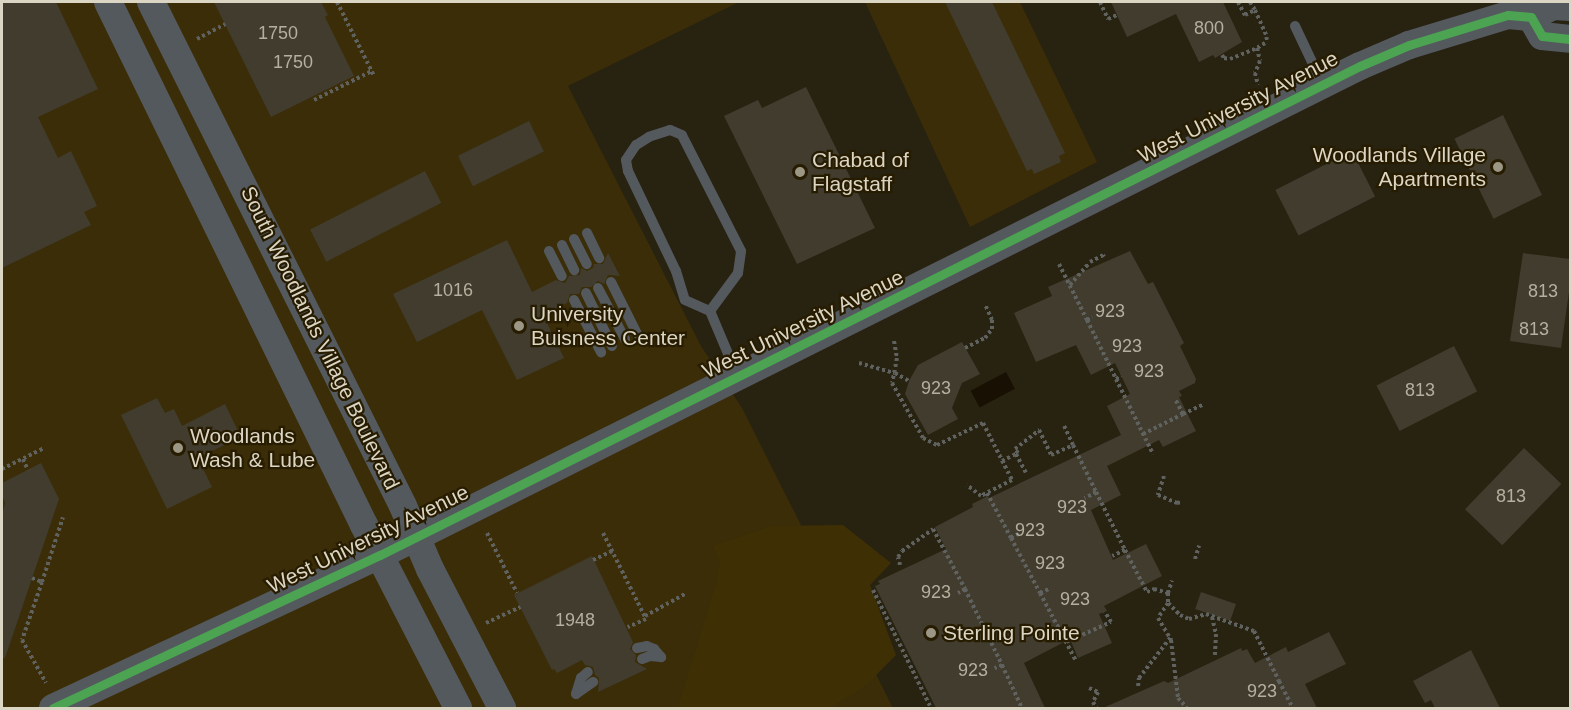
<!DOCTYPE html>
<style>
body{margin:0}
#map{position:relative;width:1572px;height:710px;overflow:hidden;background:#282211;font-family:Helvetica,sans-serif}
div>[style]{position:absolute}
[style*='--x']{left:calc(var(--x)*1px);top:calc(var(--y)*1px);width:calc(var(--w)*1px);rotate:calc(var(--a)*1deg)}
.built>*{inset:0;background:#3a2d08}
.green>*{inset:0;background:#3e3004}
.water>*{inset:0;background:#181002;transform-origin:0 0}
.building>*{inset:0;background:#413c2e;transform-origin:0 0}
.path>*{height:4px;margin-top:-2px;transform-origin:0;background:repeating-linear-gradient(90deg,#606260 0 3px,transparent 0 6px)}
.service>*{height:10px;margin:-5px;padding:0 5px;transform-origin:5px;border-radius:5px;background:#54595e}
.tertiary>*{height:28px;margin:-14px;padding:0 14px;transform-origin:14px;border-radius:14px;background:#54595e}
.cycleway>*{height:9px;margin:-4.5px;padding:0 4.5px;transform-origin:4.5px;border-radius:4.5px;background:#4ca352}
.dots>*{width:16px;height:16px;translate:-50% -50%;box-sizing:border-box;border:3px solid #271c00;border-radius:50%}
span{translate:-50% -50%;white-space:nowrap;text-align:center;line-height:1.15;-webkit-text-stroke:4.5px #271c00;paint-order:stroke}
.number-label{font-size:18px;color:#b4af9e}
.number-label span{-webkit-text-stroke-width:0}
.street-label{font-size:21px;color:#dbd5c4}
.poi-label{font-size:21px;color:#dbd5c4}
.right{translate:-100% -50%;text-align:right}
.left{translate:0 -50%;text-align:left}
.frame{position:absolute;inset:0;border:3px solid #dbd5c4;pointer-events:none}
</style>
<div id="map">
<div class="built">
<div style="clip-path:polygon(2px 2px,739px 2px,568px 86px,701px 346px,742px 408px,893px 708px,2px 708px)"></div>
<div style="clip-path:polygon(865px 2px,1020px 2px,1097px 162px,970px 227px)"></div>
</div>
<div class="green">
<div style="clip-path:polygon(843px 525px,891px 563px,870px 585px,896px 655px,866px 685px,830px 708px,678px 708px,716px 584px,720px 561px,713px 546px,772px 526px)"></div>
</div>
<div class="water">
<div style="left:1006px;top:372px;width:19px;height:40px;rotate:62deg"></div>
</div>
<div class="building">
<div style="clip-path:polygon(2px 2px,56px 2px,98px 89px,38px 117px,58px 158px,71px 151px,97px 206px,84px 212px,91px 225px,2px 268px)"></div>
<div style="clip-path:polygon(214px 2px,321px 2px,328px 15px,325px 17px,354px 76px,271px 117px)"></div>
<div style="clip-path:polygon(945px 2px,992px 2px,1065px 153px,1059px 156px,1061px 162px,1034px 174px,1032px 169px,1027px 171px)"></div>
<div style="clip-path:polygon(1111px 2px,1223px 2px,1242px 42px,1215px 58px,1213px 55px,1199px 62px,1176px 14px,1127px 37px)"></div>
<div style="clip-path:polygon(806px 87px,875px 228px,797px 264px,724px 116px,758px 100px,762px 108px)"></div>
<div style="left:1503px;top:115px;width:89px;height:54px;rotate:64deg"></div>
<div style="left:529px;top:121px;width:34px;height:79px;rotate:64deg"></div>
<div style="left:1352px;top:151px;width:51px;height:86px;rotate:63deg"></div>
<div style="left:425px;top:171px;width:36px;height:129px;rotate:63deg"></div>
<div style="clip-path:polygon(507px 240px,532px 292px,556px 280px,565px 283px,569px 276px,580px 275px,581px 268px,587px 271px,593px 268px,594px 264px,603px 264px,608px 253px,620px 276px,608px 275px,604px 284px,598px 281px,591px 287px,582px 287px,579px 294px,570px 294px,567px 303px,543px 315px,564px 358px,517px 380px,482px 310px,417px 342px,393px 294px)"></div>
<div style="clip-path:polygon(1130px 251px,1148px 284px,1153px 282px,1184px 343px,1180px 346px,1196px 379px,1195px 383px,1179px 391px,1182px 396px,1179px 397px,1196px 431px,1163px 447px,1159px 440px,1107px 466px,1121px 495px,1091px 510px,1113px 560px,1146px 544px,1162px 576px,1104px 606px,1107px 611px,1099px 614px,1112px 643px,1078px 658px,1070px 639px,1024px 663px,1045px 708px,936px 708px,875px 586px,880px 584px,878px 581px,946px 549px,935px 527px,973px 507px,972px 504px,988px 496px,989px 498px,1121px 435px,1107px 406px,1130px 394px,1115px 363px,1091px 375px,1076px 345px,1036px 362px,1014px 313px,1052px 296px,1048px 287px)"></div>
<div style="clip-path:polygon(1523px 253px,1570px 259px,1570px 285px,1561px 348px,1510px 341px)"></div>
<div style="clip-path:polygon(962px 342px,980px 374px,962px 383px,952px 408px,958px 419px,928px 435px,905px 394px,909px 381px,918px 365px)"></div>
<div style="left:1454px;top:346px;width:51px;height:87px;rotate:63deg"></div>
<div style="clip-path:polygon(157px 398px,165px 413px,174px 409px,182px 426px,225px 404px,241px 437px,198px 458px,212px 487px,167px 509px,121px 415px)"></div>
<div style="left:1524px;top:448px;width:52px;height:85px;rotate:44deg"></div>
<div style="clip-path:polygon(41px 463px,59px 499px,5px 658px,2px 658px,2px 515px,5px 503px,2px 495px,2px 483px)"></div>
<div style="clip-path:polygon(592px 556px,633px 642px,630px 649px,636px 655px,635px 662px,647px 669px,598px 692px,599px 678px,595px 675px,593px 667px,585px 665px,582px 660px,557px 673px,554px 669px,552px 670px,514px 595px)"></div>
<div style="left:1201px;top:592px;width:37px;height:18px;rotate:19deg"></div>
<div style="clip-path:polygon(1329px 632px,1346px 664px,1305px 684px,1317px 708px,1103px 708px,1164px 681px,1168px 683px,1241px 648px,1242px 651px,1247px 649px,1255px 663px,1286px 647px,1288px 652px)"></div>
<div style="clip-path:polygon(1471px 650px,1500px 708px,1435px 708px,1431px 700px,1425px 703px,1413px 681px)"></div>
</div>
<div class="path">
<div style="--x:337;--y:2;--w:83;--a:63.4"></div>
<div style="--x:1100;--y:2;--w:19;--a:65"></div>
<div style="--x:1108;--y:19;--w:10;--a:-24"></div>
<div style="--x:1238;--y:2;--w:15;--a:62"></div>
<div style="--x:1245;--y:15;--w:11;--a:-27"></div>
<div style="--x:1255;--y:10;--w:30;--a:66"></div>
<div style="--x:1267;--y:37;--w:6;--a:108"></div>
<div style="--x:1265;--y:43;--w:9;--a:148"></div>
<div style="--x:1250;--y:2;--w:9;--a:58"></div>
<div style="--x:197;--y:39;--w:32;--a:-28"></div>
<div style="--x:1222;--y:55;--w:4;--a:56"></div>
<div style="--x:1224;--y:58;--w:6;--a:9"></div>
<div style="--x:1230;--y:59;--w:29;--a:-22"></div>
<div style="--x:1257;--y:48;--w:13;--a:77"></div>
<div style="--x:1260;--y:61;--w:13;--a:113"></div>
<div style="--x:1255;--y:73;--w:12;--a:76"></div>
<div style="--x:314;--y:100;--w:65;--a:-26.6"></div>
<div style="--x:1059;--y:264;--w:63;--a:63.4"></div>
<div style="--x:1087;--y:320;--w:6;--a:-31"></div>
<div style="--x:1070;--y:285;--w:30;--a:-49"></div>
<div style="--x:1090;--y:262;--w:15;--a:-28"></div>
<div style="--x:1103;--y:255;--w:2;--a:63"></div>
<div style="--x:1087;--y:320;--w:66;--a:63.8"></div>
<div style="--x:1116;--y:379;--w:6;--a:-31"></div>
<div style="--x:894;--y:341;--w:17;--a:80"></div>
<div style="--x:897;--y:358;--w:25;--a:101"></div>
<div style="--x:892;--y:383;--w:63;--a:60.6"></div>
<div style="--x:923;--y:438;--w:16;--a:27"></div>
<div style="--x:937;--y:445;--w:51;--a:-25.6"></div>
<div style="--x:983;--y:423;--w:64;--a:63"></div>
<div style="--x:1012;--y:480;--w:35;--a:153"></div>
<div style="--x:981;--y:496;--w:18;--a:-142"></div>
<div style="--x:965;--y:348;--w:22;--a:-27"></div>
<div style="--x:985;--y:338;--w:11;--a:-52"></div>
<div style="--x:992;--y:329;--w:9;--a:-90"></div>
<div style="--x:992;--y:320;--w:17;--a:-114"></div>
<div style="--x:859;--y:363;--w:37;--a:16"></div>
<div style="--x:895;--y:373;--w:16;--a:30"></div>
<div style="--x:1116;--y:379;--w:84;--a:63.7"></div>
<div style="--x:1183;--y:414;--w:23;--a:-25"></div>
<div style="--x:1143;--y:434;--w:45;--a:-26.6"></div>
<div style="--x:1183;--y:414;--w:17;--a:-118"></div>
<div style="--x:1073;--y:445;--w:52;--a:63.9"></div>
<div style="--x:1096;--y:492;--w:13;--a:151"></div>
<div style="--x:1016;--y:454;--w:21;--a:62"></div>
<div style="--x:23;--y:459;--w:12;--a:66"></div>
<div style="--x:1002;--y:461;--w:18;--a:-27"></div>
<div style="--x:1018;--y:453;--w:5;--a:-127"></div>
<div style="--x:1015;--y:449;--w:31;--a:-38"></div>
<div style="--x:1039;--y:430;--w:28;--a:64"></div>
<div style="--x:1051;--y:455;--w:24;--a:-24"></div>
<div style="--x:1073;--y:445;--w:21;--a:-115"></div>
<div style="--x:2;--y:469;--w:47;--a:-26.6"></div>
<div style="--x:1164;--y:476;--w:20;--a:108"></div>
<div style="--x:1158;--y:495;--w:21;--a:23"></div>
<div style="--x:1177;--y:503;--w:4;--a:-14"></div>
<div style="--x:1096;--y:492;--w:65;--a:63.4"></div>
<div style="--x:1125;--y:550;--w:14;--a:155"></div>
<div style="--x:987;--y:493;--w:51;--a:61.9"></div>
<div style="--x:1011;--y:538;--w:10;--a:-29"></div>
<div style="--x:487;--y:533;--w:67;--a:63.4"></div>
<div style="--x:603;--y:533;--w:96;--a:63.4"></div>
<div style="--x:646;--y:619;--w:20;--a:156"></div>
<div style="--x:1011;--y:538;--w:62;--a:62.2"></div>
<div style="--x:1040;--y:593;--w:10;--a:-24"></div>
<div style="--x:1125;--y:550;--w:47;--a:62.4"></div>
<div style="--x:1147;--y:592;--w:8;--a:-23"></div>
<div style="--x:1154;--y:589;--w:15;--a:16"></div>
<div style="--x:1168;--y:593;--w:13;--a:-72"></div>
<div style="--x:1195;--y:559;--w:14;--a:-73"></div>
<div style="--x:593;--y:560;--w:21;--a:-25"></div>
<div style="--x:900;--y:565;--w:8;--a:-104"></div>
<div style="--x:898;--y:557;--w:7;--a:-56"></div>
<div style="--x:902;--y:551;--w:38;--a:-35"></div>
<div style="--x:933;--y:529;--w:68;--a:61.9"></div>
<div style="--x:965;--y:589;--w:8;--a:150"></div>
<div style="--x:32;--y:578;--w:11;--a:22"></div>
<div style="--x:42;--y:582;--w:61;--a:109"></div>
<div style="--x:22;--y:640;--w:49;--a:60.8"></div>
<div style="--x:42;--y:582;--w:68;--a:-72.1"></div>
<div style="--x:965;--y:589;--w:85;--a:64"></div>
<div style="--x:1002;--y:665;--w:8;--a:157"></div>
<div style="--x:873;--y:590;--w:131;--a:63.8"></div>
<div style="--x:1040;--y:593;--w:77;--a:62.1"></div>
<div style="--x:1168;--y:593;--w:10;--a:90"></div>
<div style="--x:1168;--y:603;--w:17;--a:45"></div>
<div style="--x:1180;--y:615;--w:10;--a:24"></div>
<div style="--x:1189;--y:619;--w:18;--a:-16"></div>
<div style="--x:1206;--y:614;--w:51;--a:19.5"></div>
<div style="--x:1254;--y:631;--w:56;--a:63.4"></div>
<div style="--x:1279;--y:681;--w:2;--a:153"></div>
<div style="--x:1168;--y:603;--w:18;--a:124"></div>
<div style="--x:1158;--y:618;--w:26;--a:59"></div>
<div style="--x:1171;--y:640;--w:58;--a:83.1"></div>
<div style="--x:1178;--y:698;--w:13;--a:48"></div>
<div style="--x:645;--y:616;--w:46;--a:-28.8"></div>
<div style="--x:1212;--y:617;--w:17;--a:77"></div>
<div style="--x:1216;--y:634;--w:21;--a:93"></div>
<div style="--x:486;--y:623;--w:38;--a:-25"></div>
<div style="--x:1066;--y:642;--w:49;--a:-24"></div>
<div style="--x:1111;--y:622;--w:12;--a:-121"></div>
<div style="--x:1002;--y:665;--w:47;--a:65.1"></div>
<div style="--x:1279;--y:681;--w:30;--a:63"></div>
<div style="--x:1138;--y:686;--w:8;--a:-83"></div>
<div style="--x:1139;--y:678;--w:51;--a:-52.2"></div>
<div style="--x:1089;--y:688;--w:10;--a:24"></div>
<div style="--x:1098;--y:692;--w:11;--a:117"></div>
<div style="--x:1093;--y:702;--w:7;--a:63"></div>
</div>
<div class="service">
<div style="--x:1295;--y:26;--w:63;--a:64.7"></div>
<div style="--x:587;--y:233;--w:28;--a:64"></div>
<div style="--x:574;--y:239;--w:28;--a:63"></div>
<div style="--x:562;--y:245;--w:28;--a:64"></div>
<div style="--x:549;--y:251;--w:28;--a:63"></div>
<div style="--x:611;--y:282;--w:58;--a:63.4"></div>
<div style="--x:598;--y:288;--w:58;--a:62.1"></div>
<div style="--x:586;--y:293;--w:59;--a:63.9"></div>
<div style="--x:574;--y:300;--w:59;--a:62.6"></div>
<div style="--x:710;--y:311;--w:47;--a:-53.6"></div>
<div style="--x:738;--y:273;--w:22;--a:-82"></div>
<div style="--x:741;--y:251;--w:130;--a:-117"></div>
<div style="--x:682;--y:135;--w:13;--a:-157"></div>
<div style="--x:670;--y:130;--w:22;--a:162"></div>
<div style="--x:649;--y:137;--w:15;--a:148"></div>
<div style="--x:636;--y:145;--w:18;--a:124"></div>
<div style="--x:626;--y:160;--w:11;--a:80"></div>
<div style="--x:628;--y:171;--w:111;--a:64.4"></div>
<div style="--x:676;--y:271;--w:30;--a:73"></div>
<div style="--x:685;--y:300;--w:27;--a:24"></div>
<div style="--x:710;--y:311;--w:69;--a:67.1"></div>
<div style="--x:637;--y:648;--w:10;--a:-11"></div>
<div style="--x:647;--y:646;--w:8;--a:23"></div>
<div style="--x:654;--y:649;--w:11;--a:49"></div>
<div style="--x:642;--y:659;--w:9;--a:-21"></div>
<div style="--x:650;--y:656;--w:11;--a:5"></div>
<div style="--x:576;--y:694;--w:17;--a:-73"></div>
<div style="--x:581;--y:678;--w:9;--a:-41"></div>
<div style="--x:576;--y:694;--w:21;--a:-35"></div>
</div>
<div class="tertiary">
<div style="--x:108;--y:2;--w:582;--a:63.92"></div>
<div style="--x:364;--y:525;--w:206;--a:62.8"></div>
<div style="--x:151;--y:2;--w:563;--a:63.43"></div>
<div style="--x:403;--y:506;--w:69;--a:66.8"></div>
<div style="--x:430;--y:569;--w:157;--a:62.6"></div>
<div style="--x:1531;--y:17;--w:22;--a:60"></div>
<div style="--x:1542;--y:36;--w:28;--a:6"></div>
<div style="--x:53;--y:708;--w:361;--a:-25.1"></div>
<div style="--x:380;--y:555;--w:1095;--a:-26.52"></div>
<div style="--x:1360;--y:66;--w:53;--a:-23.2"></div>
<div style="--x:1409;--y:45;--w:103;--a:-16.9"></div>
<div style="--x:1508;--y:15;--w:23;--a:5"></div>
<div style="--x:1531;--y:17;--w:25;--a:-26"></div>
<div style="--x:1554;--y:6;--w:16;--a:4"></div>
</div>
<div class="cycleway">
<div style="--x:53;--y:708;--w:361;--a:-25.1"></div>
<div style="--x:380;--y:555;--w:1095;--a:-26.52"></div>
<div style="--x:1360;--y:66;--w:53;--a:-23.2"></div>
<div style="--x:1409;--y:45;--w:103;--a:-16.9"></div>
<div style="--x:1508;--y:15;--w:23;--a:5"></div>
<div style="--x:1531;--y:17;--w:22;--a:60"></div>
<div style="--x:1542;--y:36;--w:28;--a:6"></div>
</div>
<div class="dots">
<div style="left:1498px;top:167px;background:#9c9685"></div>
<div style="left:800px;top:172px;background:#9c9685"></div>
<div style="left:519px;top:326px;background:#9c9685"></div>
<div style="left:178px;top:448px;background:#9c9685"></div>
<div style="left:931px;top:633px;background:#9c9685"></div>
</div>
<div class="number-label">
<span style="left:1209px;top:28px">800</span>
<span style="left:278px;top:33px">1750</span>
<span style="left:293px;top:62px">1750</span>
<span style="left:453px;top:290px">1016</span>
<span style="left:1543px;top:291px">813</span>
<span style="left:1110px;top:311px">923</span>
<span style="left:1534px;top:329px">813</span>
<span style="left:1127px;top:346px">923</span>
<span style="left:1149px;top:371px">923</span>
<span style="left:936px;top:388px">923</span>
<span style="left:1420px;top:390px">813</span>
<span style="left:1511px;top:496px">813</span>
<span style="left:1072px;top:507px">923</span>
<span style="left:1030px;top:530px">923</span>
<span style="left:1050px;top:563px">923</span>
<span style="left:936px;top:592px">923</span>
<span style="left:1075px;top:599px">923</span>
<span style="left:575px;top:620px">1948</span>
<span style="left:973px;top:670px">923</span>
<span style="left:1262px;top:691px">923</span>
</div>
<div class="street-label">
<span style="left:1238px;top:107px;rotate:-27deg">West University Avenue</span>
<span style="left:803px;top:324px;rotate:-26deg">West University Avenue</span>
<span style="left:320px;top:338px;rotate:64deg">South Woodlands Village Boulevard</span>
<span style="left:368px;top:539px;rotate:-26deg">West University Avenue</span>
</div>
<div class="poi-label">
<span class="right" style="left:1486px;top:167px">Woodlands Village<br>Apartments</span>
<span class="left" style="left:812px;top:172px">Chabad of<br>Flagstaff</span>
<span class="left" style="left:531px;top:326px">University<br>Buisness Center</span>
<span class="left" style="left:190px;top:448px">Woodlands<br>Wash &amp; Lube</span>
<span class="left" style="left:943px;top:633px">Sterling Pointe</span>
</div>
<div class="frame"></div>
</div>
